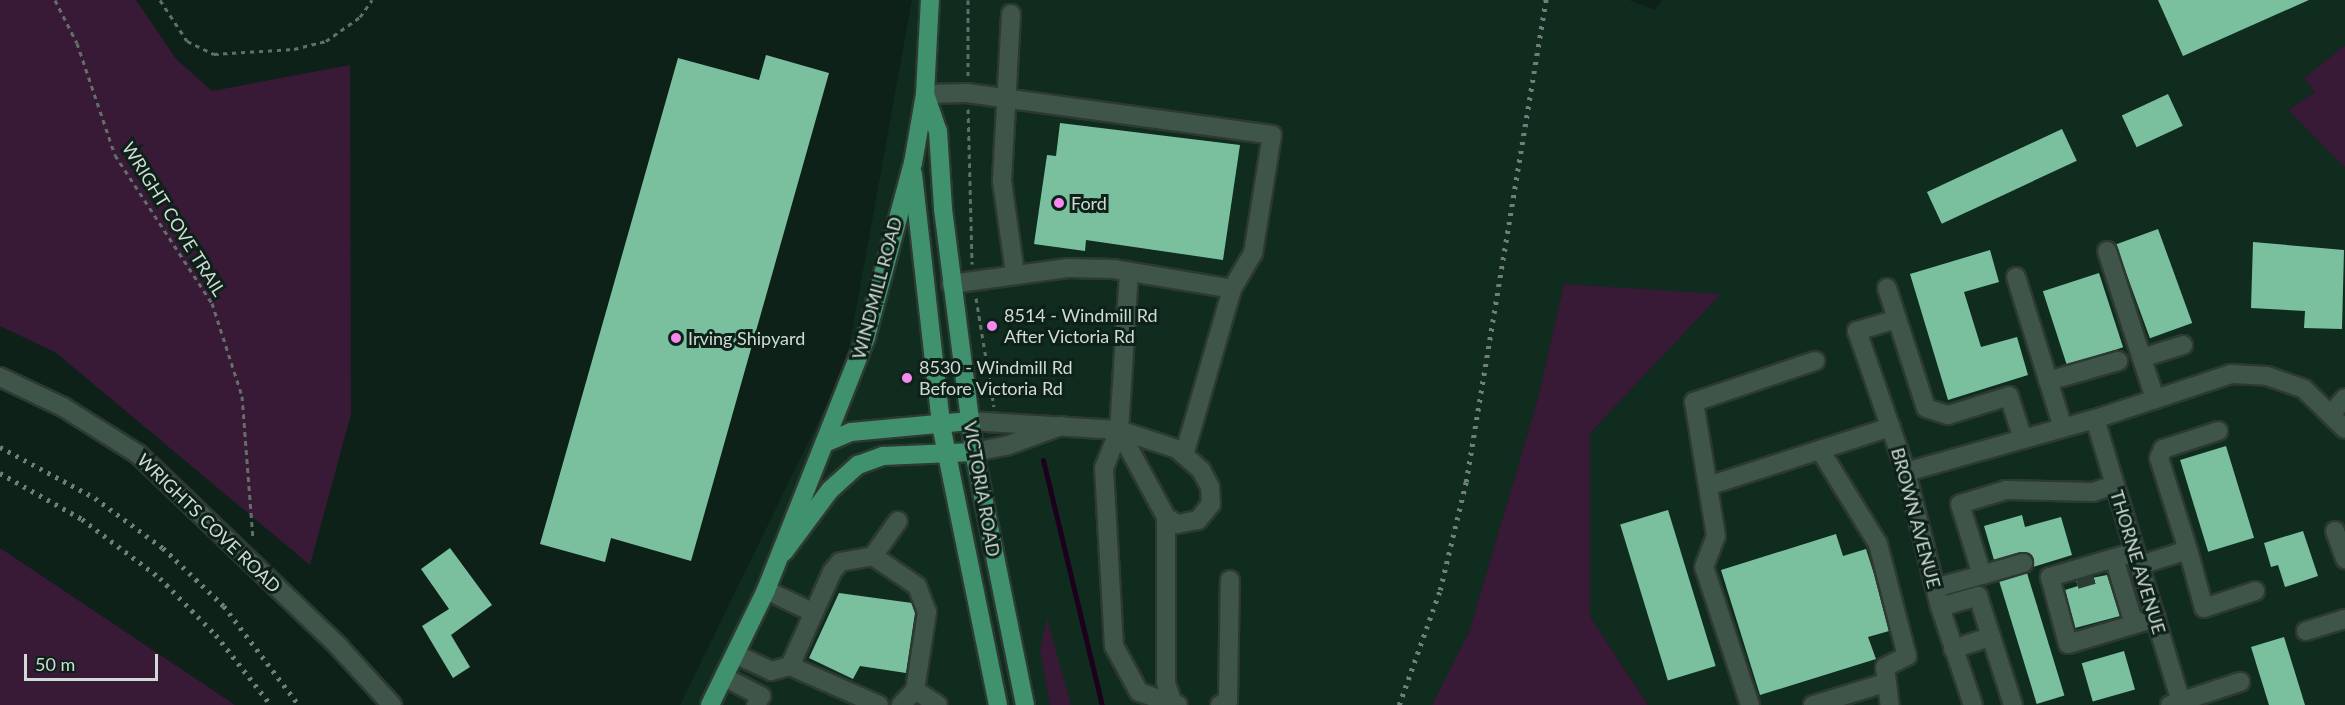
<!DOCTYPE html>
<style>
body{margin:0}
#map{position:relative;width:2345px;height:705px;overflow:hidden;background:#0d2118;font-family:Lato,sans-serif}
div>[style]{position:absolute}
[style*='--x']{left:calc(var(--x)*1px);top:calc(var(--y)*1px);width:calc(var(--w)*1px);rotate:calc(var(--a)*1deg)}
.built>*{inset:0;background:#0f2c1f}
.green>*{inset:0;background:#381a36}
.stream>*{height:5px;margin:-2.5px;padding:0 2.5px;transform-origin:2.5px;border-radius:2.5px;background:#1d001c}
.building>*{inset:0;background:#7bc09e;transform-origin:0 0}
.minor-tunnel>*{height:18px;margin-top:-9px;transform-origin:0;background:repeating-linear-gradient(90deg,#2a3d34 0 18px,transparent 0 27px)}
.path>*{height:3px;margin-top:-1.5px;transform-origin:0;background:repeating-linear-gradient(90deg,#607068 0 4.5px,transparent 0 9px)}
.roads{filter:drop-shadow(2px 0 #2e3932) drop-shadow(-2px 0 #2e3932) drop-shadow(0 2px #2e3932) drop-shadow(0 -2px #2e3932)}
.minor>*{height:18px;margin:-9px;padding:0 9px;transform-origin:9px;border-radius:9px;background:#3f554a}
.major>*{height:18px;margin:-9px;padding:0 9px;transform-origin:9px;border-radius:9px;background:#40926f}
.rail>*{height:4.5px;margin-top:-2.25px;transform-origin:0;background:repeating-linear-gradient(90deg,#708078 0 3px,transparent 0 9px)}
.dots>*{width:16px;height:16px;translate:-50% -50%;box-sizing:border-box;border:3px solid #0d2118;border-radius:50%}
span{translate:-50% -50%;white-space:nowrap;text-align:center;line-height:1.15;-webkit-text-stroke:6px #0d2118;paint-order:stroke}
.poi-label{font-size:18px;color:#cfdbd4}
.left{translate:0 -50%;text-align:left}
.street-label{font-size:18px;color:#cfdbd4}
.scale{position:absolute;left:24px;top:654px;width:134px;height:27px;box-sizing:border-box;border:3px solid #cfdbd4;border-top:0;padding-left:8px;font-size:18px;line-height:21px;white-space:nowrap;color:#cfdbd4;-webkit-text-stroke:4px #0d2118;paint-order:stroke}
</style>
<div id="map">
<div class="built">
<div style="clip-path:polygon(912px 0,1629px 0,1655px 10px,1662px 0,2345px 0,2345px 45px,2304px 78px,2315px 92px,2288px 110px,2345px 168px,2345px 705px,1648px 705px,1590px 616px,1590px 433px,1720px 295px,1564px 284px,1537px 402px,1469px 632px,1432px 705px,680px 705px,846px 365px)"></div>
</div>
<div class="green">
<div style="clip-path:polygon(0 0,136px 0,176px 59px,212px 91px,350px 65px,351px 414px,310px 565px,55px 352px,0 326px)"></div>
<div style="clip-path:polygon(2345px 45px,2345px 168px,2288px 110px,2315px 92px,2304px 78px)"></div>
<div style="clip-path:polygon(1564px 284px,1721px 294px,1590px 433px,1590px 616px,1648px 705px,1432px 705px,1469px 632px,1537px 402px)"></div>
<div style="clip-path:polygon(0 548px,235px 705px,0 705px)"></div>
<div style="clip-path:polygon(1047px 618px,1071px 705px,1050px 705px,1040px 650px)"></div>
</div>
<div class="stream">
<div style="--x:1043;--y:460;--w:252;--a:76.5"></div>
</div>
<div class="building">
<div style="clip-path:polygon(2158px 0,2309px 0,2183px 56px)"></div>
<div style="clip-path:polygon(766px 55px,829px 73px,691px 561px,611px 538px,605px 562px,540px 544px,678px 58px,759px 80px)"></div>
<div style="left:2168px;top:94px;width:35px;height:51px;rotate:65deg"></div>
<div style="clip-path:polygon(1060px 123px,1240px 145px,1223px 260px,1086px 240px,1085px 251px,1034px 244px,1047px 155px,1056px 156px)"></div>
<div style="left:2062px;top:129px;width:35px;height:149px;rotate:65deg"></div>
<div style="left:2158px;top:229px;width:100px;height:45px;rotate:70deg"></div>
<div style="clip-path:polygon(2253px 242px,2344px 250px,2342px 329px,2304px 328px,2305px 311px,2251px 308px)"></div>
<div style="clip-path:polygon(1990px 250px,1999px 282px,1964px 292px,1981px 347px,2017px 337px,2028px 375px,1948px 400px,1910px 274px)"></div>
<div style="left:2099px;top:273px;width:78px;height:59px;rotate:72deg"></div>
<div style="left:2226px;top:446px;width:96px;height:48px;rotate:73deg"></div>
<div style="left:1668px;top:510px;width:163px;height:50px;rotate:73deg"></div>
<div style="clip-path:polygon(2022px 515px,2025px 527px,2061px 517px,2072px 555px,2033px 567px,2034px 559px,2025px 552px,1994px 560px,1984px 526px)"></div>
<div style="clip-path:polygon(2303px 531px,2318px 576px,2285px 587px,2278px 565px,2271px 567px,2264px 543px)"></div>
<div style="clip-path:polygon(1836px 534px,1843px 556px,1866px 549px,1874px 574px,1889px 631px,1868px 637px,1876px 659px,1760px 695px,1721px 570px)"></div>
<div style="clip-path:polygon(450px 548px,492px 605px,451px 635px,470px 667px,453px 678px,422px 626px,449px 609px,421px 569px)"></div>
<div style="left:2027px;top:573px;width:128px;height:29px;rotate:73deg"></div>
<div style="clip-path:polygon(2107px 575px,2120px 616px,2075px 628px,2065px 590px,2078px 586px,2076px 581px)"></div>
<div style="clip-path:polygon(839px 593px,912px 603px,915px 613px,906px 673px,860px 666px,853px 679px,809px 658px)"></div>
<div style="clip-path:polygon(2284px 637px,2305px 705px,2269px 705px,2251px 647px)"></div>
<div style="left:2124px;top:651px;width:40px;height:44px;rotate:74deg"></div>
</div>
<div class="minor-tunnel">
<div style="--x:2076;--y:580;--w:18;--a:-16"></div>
</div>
<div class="path">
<div style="--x:55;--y:0;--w:48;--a:62.9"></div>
<div style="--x:77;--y:43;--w:118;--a:71.3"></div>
<div style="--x:115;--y:155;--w:177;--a:56.8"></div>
<div style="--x:212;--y:303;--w:98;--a:72.1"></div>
<div style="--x:242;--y:396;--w:143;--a:85.6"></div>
<div style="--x:160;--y:0;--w:49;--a:56.6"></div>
<div style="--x:187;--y:41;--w:30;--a:26"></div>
<div style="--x:214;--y:54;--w:80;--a:-3.6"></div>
<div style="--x:294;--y:49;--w:33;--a:-14"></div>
<div style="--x:326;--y:41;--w:42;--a:-35.2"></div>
<div style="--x:360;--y:17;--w:21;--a:-55"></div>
<div style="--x:968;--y:76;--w:76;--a:-90"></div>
<div style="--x:968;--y:109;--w:155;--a:88.5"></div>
<div style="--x:976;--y:298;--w:110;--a:80.6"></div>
</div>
<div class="roads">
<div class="minor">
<div style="--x:1011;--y:14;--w:167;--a:93.1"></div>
<div style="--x:1002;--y:181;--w:93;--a:82"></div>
<div style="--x:925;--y:94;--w:42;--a:-1.4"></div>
<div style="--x:967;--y:93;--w:308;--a:7.8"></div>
<div style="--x:1272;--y:135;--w:120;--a:99.1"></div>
<div style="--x:1253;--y:253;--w:42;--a:120.3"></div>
<div style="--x:1232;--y:289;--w:173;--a:106.1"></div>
<div style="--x:2107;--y:251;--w:156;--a:72"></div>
<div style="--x:1129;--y:272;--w:158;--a:93.6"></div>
<div style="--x:1119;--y:430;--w:41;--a:111.5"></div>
<div style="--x:1104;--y:468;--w:178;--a:86.8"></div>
<div style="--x:1114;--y:646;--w:52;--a:61.5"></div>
<div style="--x:1139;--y:692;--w:36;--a:19"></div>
<div style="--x:2016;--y:277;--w:158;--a:72.7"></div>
<div style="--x:951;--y:284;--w:118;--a:-7.8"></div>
<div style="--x:1068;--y:268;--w:45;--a:1.3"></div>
<div style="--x:1113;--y:269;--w:121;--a:9.5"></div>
<div style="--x:1887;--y:288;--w:126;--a:72"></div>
<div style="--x:1926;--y:408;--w:23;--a:18"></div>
<div style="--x:1948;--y:415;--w:64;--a:-17.3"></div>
<div style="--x:2009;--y:396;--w:45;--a:72"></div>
<div style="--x:1897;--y:319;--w:42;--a:163.3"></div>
<div style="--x:1857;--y:331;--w:149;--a:70.8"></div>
<div style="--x:1906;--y:472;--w:139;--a:75.9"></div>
<div style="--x:1940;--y:607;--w:103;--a:71.4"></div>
<div style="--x:2142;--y:358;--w:43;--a:-17.6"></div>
<div style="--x:0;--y:377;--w:70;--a:25.5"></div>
<div style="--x:63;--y:407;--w:89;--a:32.1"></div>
<div style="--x:138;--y:454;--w:279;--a:43.8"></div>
<div style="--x:339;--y:647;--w:79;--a:47.6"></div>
<div style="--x:2048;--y:381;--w:73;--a:-15.9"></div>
<div style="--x:2332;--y:413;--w:20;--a:-49"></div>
<div style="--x:2095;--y:419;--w:299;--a:73.1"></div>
<div style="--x:969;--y:421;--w:150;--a:3.4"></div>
<div style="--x:1119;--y:430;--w:61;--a:18.1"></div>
<div style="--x:1177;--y:449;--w:32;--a:41"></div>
<div style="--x:1201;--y:470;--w:19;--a:62"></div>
<div style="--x:1210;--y:487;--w:17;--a:87"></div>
<div style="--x:1211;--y:504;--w:21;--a:129"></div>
<div style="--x:1198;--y:520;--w:21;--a:169"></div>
<div style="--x:1177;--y:524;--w:13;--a:-148"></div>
<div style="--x:1166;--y:517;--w:99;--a:-118.4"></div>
<div style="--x:1820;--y:450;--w:110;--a:58.3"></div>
<div style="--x:1878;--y:544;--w:116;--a:75.5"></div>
<div style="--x:1907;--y:656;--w:25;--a:153"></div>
<div style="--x:1885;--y:667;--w:38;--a:83"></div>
<div style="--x:974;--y:452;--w:33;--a:-11"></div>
<div style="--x:1006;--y:446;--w:59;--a:-20"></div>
<div style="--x:1906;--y:472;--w:196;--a:-15.7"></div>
<div style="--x:2095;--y:419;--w:143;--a:-18.3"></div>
<div style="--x:2231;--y:374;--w:36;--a:3"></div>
<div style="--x:2267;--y:376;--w:39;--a:19"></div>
<div style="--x:2304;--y:389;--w:57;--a:44.3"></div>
<div style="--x:1711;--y:485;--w:189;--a:-17.9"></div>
<div style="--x:1166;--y:517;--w:166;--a:90"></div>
<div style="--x:1166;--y:683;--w:22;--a:72"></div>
<div style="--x:1173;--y:704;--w:5;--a:11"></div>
<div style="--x:2335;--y:531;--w:30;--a:70"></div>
<div style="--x:2188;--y:550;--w:60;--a:74.6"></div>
<div style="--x:2204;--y:608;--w:54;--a:-18.4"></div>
<div style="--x:2135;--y:552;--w:89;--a:163.6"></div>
<div style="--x:2050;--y:577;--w:69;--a:75"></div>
<div style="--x:2068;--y:644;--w:92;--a:-16.5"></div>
<div style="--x:873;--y:556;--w:43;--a:-54.5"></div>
<div style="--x:2114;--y:558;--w:69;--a:73.1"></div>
<div style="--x:2140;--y:565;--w:50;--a:-17.4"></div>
<div style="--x:2188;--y:550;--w:96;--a:-107.5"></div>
<div style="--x:2159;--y:458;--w:10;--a:-66"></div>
<div style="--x:2163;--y:449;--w:58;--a:-18.1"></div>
<div style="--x:1982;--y:575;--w:43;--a:-16.3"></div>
<div style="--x:1935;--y:588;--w:49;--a:-15.5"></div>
<div style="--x:1982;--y:575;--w:74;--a:-107.2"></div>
<div style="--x:1960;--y:504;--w:48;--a:-16.9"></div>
<div style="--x:2006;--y:490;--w:87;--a:1.3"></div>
<div style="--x:2093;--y:492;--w:23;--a:-18"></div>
<div style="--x:766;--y:590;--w:53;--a:25.6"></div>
<div style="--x:1940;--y:607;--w:40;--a:-16"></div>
<div style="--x:1978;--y:596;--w:114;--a:72.2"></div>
<div style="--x:2306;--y:631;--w:41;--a:-17.1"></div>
<div style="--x:1953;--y:649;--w:40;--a:-18"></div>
<div style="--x:735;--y:654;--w:40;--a:25"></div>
<div style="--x:771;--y:671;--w:20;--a:-15"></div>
<div style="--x:790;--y:666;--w:97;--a:23.7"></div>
<div style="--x:790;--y:666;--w:103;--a:-65.9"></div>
<div style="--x:832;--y:572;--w:13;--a:-51"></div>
<div style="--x:840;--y:562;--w:34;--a:-10"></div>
<div style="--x:873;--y:556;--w:53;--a:34.3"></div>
<div style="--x:917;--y:586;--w:28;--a:69"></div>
<div style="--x:927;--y:612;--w:79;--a:98.7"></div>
<div style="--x:915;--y:690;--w:21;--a:133"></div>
<div style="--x:724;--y:677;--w:42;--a:27.2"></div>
<div style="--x:761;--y:696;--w:10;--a:119"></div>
<div style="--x:915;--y:690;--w:27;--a:33"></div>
<div style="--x:1220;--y:705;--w:9;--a:-27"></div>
<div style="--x:1228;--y:701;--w:121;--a:-89.1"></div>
<div style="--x:1750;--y:705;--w:145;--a:-108.4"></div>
<div style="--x:1704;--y:567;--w:33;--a:-69"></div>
<div style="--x:1716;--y:536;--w:136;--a:-99.3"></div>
<div style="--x:1694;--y:402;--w:128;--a:-18.7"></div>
<div style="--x:1813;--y:705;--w:75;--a:-17"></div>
<div style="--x:2170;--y:705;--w:74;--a:-18.2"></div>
</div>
<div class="major">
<div style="--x:925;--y:94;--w:39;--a:71"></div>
<div style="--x:938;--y:131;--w:78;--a:86.3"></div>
<div style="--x:943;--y:209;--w:245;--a:82.7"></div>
<div style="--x:974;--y:452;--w:258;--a:78.6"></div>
<div style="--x:913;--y:174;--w:253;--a:83.6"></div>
<div style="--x:941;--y:425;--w:286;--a:78.5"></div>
<div style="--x:825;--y:443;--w:28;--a:-23"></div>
<div style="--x:851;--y:432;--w:119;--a:-5.3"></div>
<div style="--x:784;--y:552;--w:77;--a:-53.4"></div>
<div style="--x:830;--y:490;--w:38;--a:-42"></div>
<div style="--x:858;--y:465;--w:27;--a:-20"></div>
<div style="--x:883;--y:456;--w:91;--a:-2.5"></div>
<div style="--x:710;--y:705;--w:128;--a:-64"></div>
<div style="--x:766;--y:590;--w:272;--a:-68.4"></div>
<div style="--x:866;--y:337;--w:180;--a:-74.9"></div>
<div style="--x:913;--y:163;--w:70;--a:-80.1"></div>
<div style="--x:925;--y:94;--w:94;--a:-87"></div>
</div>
</div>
<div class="rail">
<div style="--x:0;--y:447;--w:108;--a:28.2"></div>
<div style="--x:95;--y:498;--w:84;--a:36.3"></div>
<div style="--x:163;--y:548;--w:84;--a:43.6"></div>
<div style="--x:224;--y:606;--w:124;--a:52.9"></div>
<div style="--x:0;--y:473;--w:94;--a:29.3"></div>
<div style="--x:82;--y:519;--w:98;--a:37.1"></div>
<div style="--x:160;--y:578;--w:80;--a:45.5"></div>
<div style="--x:216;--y:635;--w:89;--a:51.8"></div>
<div style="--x:1399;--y:705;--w:122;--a:-70.4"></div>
<div style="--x:1440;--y:590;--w:111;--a:-76.5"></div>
<div style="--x:1466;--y:482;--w:489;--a:-80.6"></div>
</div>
<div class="dots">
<div style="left:1059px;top:203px;background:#f689ed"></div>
<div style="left:992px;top:326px;background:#f689ed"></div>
<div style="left:676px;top:338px;background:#f689ed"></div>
<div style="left:907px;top:378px;background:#f689ed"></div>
</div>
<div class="poi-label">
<span class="left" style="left:1071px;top:203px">Ford</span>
<span class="left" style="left:1004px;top:326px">8514 - Windmill Rd<br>After Victoria Rd</span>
<span class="left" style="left:688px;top:338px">Irving Shipyard</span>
<span class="left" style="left:919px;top:378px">8530 - Windmill Rd<br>Before Victoria Rd</span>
</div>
<div class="street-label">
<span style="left:174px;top:219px;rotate:58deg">WRIGHT COVE TRAIL</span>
<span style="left:877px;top:288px;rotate:-75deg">WINDMILL ROAD</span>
<span style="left:982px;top:489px;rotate:80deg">VICTORIA ROAD</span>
<span style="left:1916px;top:518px;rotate:75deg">BROWN AVENUE</span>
<span style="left:209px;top:523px;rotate:44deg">WRIGHTS COVE ROAD</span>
<span style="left:2138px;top:562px;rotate:73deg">THORNE AVENUE</span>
</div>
<div class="scale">50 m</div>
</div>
